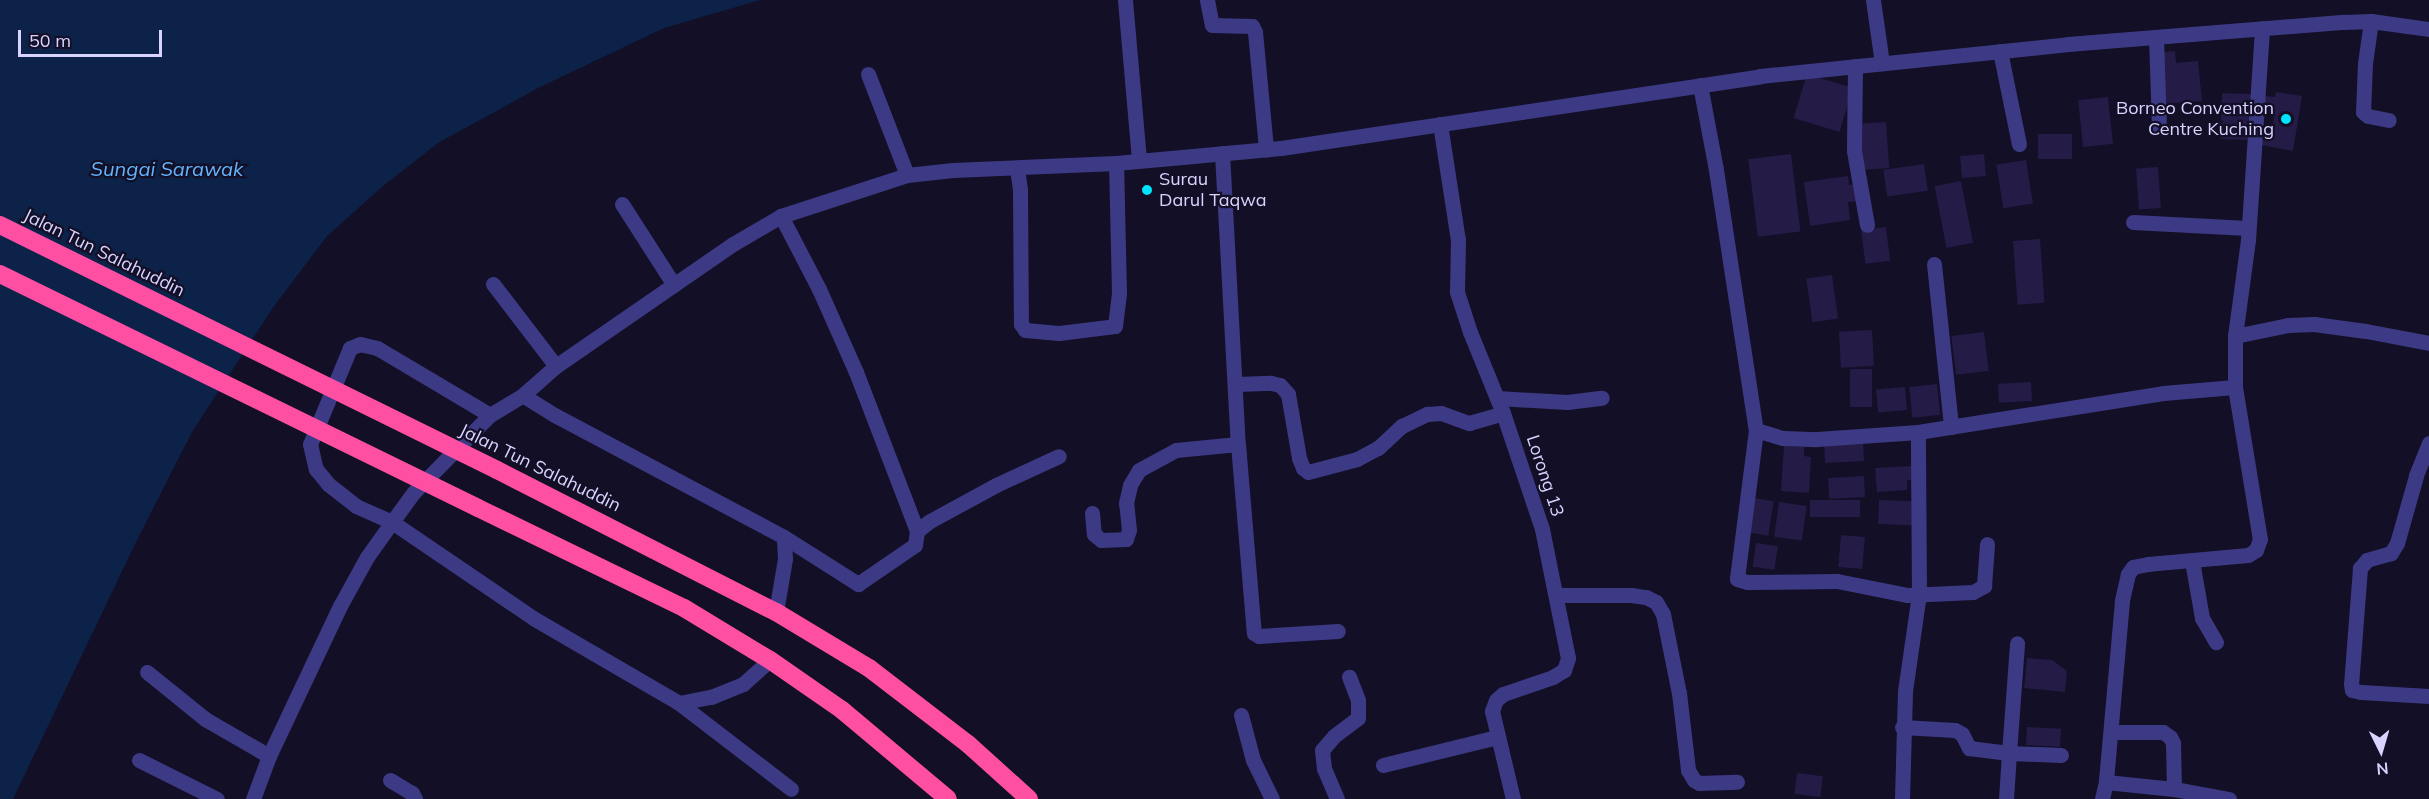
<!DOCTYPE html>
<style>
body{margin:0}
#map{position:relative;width:2429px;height:799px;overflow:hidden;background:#130f26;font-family:Mulish,sans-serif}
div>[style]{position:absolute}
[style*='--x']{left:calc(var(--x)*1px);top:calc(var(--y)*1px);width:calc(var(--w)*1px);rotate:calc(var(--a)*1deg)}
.water>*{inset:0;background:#0c2248}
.building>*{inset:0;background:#241b47;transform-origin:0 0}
.street>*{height:15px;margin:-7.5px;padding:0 7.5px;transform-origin:7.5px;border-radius:7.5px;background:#3d3a85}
.highway>*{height:18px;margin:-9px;padding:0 9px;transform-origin:9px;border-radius:9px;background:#ff4fa3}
.highway-bridge>*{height:18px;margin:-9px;padding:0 9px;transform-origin:9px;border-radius:9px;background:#ff4fa3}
.dots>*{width:16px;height:16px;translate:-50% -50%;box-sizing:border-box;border:3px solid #130f26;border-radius:50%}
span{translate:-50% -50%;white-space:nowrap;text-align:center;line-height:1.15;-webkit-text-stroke:4.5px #130f26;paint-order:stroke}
.poi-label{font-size:18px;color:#d9d4ff}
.right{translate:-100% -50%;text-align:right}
.left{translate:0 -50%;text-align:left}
.street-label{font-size:18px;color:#d9d4ff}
.water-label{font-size:20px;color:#62b6ff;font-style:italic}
.north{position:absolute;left:2351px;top:721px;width:60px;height:60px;-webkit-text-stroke:4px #130f26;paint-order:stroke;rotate:175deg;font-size:16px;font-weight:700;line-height:24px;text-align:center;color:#d9d4ff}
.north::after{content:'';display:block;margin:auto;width:21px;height:27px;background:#d9d4ff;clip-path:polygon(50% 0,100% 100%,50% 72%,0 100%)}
.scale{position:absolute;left:18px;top:30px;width:144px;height:27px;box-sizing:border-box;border:3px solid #d9d4ff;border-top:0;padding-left:8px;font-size:18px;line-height:21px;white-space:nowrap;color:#d9d4ff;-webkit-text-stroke:4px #130f26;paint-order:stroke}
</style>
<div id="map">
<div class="water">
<div style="clip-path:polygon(0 0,760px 0,664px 28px,538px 88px,438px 143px,383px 186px,327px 236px,272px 309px,192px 432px,137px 540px,13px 799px,0 799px)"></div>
</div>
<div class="building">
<div style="clip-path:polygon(2175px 51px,2176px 63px,2198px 61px,2202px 101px,2164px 104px,2160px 52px)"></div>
<div style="left:1807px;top:74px;width:48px;height:46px;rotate:17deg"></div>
<div style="clip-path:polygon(2276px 92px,2302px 96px,2293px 151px,2261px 145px,2263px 130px,2272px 131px,2275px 109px,2263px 107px,2265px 96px,2275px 97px)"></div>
<div style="left:2222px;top:93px;width:29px;height:46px;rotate:2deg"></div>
<div style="left:2108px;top:97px;width:47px;height:30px;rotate:84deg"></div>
<div style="left:1886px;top:122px;width:46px;height:30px;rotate:86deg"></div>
<div style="left:2072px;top:134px;width:25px;height:34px;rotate:90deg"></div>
<div style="left:1791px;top:154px;width:78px;height:43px;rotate:83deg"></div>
<div style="left:1984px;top:154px;width:22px;height:24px;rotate:85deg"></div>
<div style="left:2026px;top:160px;width:44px;height:30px;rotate:81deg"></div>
<div style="left:1924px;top:164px;width:27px;height:41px;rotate:82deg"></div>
<div style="left:2158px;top:167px;width:41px;height:22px;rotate:86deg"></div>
<div style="clip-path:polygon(1848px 176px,1849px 185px,1855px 184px,1857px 201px,1848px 202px,1850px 220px,1810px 226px,1804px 182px)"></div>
<div style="left:1961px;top:181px;width:63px;height:27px;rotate:79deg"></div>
<div style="left:1886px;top:227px;width:34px;height:25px;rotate:83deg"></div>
<div style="left:2040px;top:239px;width:64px;height:27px;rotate:86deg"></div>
<div style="left:1832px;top:275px;width:44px;height:26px;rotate:82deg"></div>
<div style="left:1872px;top:330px;width:36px;height:33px;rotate:87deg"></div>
<div style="left:1984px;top:332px;width:39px;height:33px;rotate:83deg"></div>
<div style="left:1872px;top:369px;width:38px;height:22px;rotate:90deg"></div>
<div style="left:2031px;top:382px;width:19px;height:33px;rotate:87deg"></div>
<div style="left:1937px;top:384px;width:31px;height:28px;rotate:84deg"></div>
<div style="left:1905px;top:387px;width:23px;height:29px;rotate:85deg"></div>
<div style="left:1863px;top:441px;width:20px;height:39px;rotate:87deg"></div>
<div style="clip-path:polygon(1784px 446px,1804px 447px,1804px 456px,1811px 457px,1809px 493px,1781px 491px)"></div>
<div style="clip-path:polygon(1914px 466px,1915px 480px,1907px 480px,1907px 490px,1877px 492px,1875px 468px)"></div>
<div style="left:1864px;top:476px;width:21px;height:36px;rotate:87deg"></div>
<div style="left:1754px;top:498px;width:20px;height:35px;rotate:9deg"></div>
<div style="left:1860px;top:500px;width:17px;height:50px;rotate:90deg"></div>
<div style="left:1879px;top:500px;width:34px;height:24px;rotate:2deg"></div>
<div style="left:1779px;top:502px;width:28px;height:35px;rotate:8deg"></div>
<div style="left:1841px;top:535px;width:24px;height:32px;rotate:5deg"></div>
<div style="left:1756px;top:543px;width:22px;height:24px;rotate:8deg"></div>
<div style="clip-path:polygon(2027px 658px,2052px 660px,2067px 671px,2065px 692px,2024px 688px)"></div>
<div style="left:2027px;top:727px;width:34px;height:18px;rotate:3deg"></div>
<div style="left:1797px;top:773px;width:26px;height:21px;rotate:7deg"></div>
</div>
<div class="street">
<div style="--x:1125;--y:0;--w:160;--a:85"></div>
<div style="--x:1207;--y:0;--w:25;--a:79"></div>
<div style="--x:1212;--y:25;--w:40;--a:1.4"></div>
<div style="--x:1252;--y:26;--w:7;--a:63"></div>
<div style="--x:1255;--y:32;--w:118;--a:84.6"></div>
<div style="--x:1873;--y:0;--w:64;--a:81.9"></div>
<div style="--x:2371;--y:21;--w:42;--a:98.1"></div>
<div style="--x:2365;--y:63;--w:49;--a:92.3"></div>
<div style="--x:2363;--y:112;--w:6;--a:39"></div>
<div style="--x:2368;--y:116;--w:21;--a:11"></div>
<div style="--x:2156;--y:37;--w:91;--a:88.1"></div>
<div style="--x:2000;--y:51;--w:95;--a:78.5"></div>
<div style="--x:1855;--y:66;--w:85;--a:90.7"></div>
<div style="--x:1854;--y:151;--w:75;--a:80"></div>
<div style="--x:868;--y:74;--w:108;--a:68.9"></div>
<div style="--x:1700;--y:85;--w:86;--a:79.3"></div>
<div style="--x:1716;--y:170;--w:263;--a:81.3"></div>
<div style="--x:1756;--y:430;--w:150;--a:97.3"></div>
<div style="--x:1737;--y:579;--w:10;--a:17"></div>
<div style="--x:1747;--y:582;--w:90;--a:-0.6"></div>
<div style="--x:1837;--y:581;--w:71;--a:11.3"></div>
<div style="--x:1907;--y:595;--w:66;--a:-2.6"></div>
<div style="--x:1973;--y:592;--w:13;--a:-29"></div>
<div style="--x:1984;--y:586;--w:42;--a:-85.9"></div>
<div style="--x:1440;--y:124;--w:117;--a:81.2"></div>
<div style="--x:1458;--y:240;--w:52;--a:91.1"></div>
<div style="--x:1457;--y:292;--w:42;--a:72"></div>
<div style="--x:1470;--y:332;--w:87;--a:67.8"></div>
<div style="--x:1503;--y:413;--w:122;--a:71.4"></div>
<div style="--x:1542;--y:529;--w:132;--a:78.6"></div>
<div style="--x:1568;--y:658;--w:13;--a:108"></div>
<div style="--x:1564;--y:670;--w:13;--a:148"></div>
<div style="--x:1553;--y:677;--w:53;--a:161.2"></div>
<div style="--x:1503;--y:694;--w:9;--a:139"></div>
<div style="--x:1496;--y:700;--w:12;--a:110"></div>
<div style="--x:1492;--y:711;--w:90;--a:76.6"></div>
<div style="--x:1222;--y:153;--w:291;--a:86.9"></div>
<div style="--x:1238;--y:444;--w:190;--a:85.2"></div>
<div style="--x:1254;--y:633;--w:6;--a:31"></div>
<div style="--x:1259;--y:636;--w:79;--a:-3.6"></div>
<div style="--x:1017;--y:168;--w:22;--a:82"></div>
<div style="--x:1020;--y:190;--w:134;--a:89.6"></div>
<div style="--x:1021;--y:324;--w:7;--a:56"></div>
<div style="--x:1025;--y:330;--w:34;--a:5"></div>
<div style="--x:1059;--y:333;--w:56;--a:-7.1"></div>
<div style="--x:1115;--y:326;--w:33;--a:-83"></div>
<div style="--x:1119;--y:293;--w:130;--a:-91.3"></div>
<div style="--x:622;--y:204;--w:96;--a:57.3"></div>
<div style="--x:781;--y:216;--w:82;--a:62.5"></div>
<div style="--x:819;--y:289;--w:91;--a:66"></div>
<div style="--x:856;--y:372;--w:170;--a:69"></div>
<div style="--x:2133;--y:222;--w:115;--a:3"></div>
<div style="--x:1934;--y:264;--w:164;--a:84"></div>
<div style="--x:493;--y:284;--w:103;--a:52.5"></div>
<div style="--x:2235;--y:336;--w:54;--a:-11.7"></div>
<div style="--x:2288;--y:325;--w:26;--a:-2"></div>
<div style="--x:2314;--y:324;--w:52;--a:7.7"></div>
<div style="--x:2366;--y:331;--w:64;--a:10.8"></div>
<div style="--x:1236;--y:384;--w:35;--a:-2"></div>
<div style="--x:1271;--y:383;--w:9;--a:13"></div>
<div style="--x:1280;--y:385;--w:12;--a:48"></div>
<div style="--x:1288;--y:394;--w:65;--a:80.2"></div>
<div style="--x:1299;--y:458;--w:11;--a:68"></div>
<div style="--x:1303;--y:468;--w:6;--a:39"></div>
<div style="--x:1308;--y:472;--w:51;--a:-14.9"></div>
<div style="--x:1357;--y:459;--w:24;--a:-28"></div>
<div style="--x:1378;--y:448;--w:33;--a:-43"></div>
<div style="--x:1402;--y:426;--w:28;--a:-26"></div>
<div style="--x:1427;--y:414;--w:14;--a:-4"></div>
<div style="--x:1441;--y:413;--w:30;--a:20"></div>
<div style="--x:1469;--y:423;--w:35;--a:-16"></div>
<div style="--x:2235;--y:387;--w:51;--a:-90"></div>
<div style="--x:2235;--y:336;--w:97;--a:-82.3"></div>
<div style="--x:2248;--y:240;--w:212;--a:-86.2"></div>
<div style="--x:1497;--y:398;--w:70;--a:3.3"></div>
<div style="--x:1567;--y:402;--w:35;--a:-7"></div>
<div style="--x:490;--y:415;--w:131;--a:-149.3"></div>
<div style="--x:377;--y:348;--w:17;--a:-167"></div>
<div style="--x:360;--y:344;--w:11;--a:158"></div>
<div style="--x:350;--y:348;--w:104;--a:112.6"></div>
<div style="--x:310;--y:444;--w:26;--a:77"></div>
<div style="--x:316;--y:469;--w:19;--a:51"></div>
<div style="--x:328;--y:484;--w:36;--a:38"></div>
<div style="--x:356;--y:506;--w:39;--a:24"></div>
<div style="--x:392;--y:522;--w:37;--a:-54"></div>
<div style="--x:414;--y:492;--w:108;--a:-45.4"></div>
<div style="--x:490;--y:415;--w:39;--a:-31"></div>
<div style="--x:1756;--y:430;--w:28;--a:17"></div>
<div style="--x:1783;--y:438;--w:34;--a:2"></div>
<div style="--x:1817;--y:439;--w:101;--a:-4"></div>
<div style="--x:1918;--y:432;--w:248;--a:-9"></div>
<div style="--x:2163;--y:393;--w:72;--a:-4.8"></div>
<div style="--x:2235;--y:387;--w:154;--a:80.7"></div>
<div style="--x:2260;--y:539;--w:12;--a:110"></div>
<div style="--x:2256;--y:550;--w:9;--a:148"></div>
<div style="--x:2248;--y:555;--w:100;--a:174.9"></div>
<div style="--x:2148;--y:564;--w:15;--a:169"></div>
<div style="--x:2133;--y:567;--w:9;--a:126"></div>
<div style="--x:2128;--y:574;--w:28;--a:103"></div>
<div style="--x:2122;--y:601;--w:182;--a:95.1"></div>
<div style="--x:2106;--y:782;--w:68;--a:5.9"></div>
<div style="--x:2174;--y:789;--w:56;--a:10.3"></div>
<div style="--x:2429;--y:443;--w:35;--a:112"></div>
<div style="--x:2416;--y:476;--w:70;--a:105.8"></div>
<div style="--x:2397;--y:543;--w:12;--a:121"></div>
<div style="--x:2391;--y:553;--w:25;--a:164"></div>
<div style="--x:2367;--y:560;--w:11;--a:131"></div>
<div style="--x:2360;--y:568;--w:116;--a:94.4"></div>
<div style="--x:2351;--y:684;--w:6;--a:81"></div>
<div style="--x:2352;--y:690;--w:9;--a:13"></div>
<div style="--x:2361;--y:692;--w:68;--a:3.4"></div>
<div style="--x:1092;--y:513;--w:21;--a:85"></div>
<div style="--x:1094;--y:534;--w:9;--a:41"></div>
<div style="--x:1101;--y:540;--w:25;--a:-2"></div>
<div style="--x:1126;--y:539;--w:9;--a:-72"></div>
<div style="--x:1129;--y:530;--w:27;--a:-96"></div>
<div style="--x:1126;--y:503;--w:18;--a:-77"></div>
<div style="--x:1130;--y:485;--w:17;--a:-59"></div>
<div style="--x:1139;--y:470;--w:42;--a:-28.4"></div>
<div style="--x:1176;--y:450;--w:62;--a:-5.5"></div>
<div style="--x:784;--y:537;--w:88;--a:32.4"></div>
<div style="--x:858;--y:584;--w:69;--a:-34.4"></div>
<div style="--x:915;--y:545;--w:14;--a:-82"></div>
<div style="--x:917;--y:531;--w:16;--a:-38"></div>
<div style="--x:930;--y:521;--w:75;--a:-28.6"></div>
<div style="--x:996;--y:485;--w:69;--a:-24.7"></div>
<div style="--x:2192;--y:561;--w:58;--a:80"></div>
<div style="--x:2202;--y:618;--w:28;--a:60"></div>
<div style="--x:1558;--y:595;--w:73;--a:0"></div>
<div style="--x:1631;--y:595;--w:15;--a:8"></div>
<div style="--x:1646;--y:597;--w:11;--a:27"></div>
<div style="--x:1656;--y:602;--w:14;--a:60"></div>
<div style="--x:1663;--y:614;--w:81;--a:78.6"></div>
<div style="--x:1679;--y:693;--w:78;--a:83.3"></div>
<div style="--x:1688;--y:770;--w:12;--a:59"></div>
<div style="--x:1694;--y:780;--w:6;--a:31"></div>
<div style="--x:1699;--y:783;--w:38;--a:-2"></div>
<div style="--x:776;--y:612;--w:54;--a:-80.4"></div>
<div style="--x:785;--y:559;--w:22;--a:-93"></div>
<div style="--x:784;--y:537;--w:258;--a:-152"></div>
<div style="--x:556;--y:416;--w:39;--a:-148"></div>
<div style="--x:523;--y:395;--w:44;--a:-41.3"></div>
<div style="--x:556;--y:366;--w:215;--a:-34.6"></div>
<div style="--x:733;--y:244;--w:56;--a:-30.3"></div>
<div style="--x:781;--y:216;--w:133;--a:-18"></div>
<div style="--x:907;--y:175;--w:46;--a:-6.2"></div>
<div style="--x:953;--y:170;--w:163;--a:-2.5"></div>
<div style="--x:1116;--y:163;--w:166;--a:-5.2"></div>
<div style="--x:1281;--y:148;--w:484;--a:-8.5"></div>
<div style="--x:1760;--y:76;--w:310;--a:-5.9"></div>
<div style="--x:2068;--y:44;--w:277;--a:-4.6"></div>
<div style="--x:2344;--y:22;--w:27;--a:-2"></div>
<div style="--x:2371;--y:21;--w:59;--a:7.9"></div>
<div style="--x:147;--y:672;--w:75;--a:39"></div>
<div style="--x:205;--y:719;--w:74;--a:30"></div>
<div style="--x:679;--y:703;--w:33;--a:-11"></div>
<div style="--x:711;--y:697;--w:35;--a:-22"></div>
<div style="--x:743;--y:684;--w:36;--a:-42"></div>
<div style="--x:1241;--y:715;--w:47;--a:75.1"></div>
<div style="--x:1253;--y:760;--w:43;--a:64"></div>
<div style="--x:1902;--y:727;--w:53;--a:3.2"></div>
<div style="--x:1955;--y:730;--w:8;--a:30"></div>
<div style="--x:1962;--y:734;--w:16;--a:63"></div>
<div style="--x:1969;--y:748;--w:40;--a:7.1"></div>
<div style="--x:2009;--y:753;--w:110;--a:-85.8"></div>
<div style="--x:2112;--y:732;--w:51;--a:0"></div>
<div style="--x:2163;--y:732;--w:9;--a:36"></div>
<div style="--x:2170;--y:737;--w:7;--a:63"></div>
<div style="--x:2173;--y:743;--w:46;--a:88.8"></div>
<div style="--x:139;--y:760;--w:87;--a:26.6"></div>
<div style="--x:1383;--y:765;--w:117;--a:-13.8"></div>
<div style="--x:390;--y:780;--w:26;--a:31"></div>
<div style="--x:412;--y:793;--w:7;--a:63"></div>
<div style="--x:253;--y:799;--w:46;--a:-69.6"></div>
<div style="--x:269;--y:756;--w:166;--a:-64.7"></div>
<div style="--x:340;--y:606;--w:56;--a:-61.1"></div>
<div style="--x:367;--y:557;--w:43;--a:-54.5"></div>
<div style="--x:392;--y:522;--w:171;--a:34.2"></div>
<div style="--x:533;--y:618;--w:169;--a:30.2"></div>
<div style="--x:679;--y:703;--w:141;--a:37.5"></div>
<div style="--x:1337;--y:799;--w:33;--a:-113"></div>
<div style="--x:1324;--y:769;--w:19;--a:-96"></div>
<div style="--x:1322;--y:750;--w:18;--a:-49"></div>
<div style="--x:1334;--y:736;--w:30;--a:-37"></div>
<div style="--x:1358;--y:718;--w:18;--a:-90"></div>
<div style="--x:1358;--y:700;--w:25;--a:-111"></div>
<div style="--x:1902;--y:799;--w:108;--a:-88.4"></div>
<div style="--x:1905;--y:691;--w:98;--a:-81.8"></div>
<div style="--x:1919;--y:594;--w:162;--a:-90.4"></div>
<div style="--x:2006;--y:799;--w:46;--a:-86.3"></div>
<div style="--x:2009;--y:753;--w:52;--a:2.2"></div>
<div style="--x:2102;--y:799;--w:17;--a:-77"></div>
</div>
<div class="highway">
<div style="--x:497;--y:470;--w:313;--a:27"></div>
<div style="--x:776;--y:612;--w:109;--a:31.1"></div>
<div style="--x:869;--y:668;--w:125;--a:37.5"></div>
<div style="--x:968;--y:744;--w:82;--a:42"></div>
<div style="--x:478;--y:508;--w:229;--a:25.9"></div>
<div style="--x:684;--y:608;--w:100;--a:31.2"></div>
<div style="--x:770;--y:660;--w:88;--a:34.8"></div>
<div style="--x:842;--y:710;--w:138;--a:40"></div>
</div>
<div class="highway-bridge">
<div style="--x:0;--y:225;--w:554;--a:26.24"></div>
<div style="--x:0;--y:274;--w:532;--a:26.08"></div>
</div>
<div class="dots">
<div style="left:2286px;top:119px;background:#00e5ff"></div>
<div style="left:1147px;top:190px;background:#00e5ff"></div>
</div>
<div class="poi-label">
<span class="right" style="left:2274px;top:119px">Borneo Convention<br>Centre Kuching</span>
<span class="left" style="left:1159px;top:190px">Surau<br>Darul Taqwa</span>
</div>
<div class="street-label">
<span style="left:104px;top:253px;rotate:26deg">Jalan Tun Salahuddin</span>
<span style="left:540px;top:468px;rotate:26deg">Jalan Tun Salahuddin</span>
<span style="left:1545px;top:476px;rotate:72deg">Lorong 13</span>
</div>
<div class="water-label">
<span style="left:167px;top:168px">Sungai Sarawak</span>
</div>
<div class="north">N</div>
<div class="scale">50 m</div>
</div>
